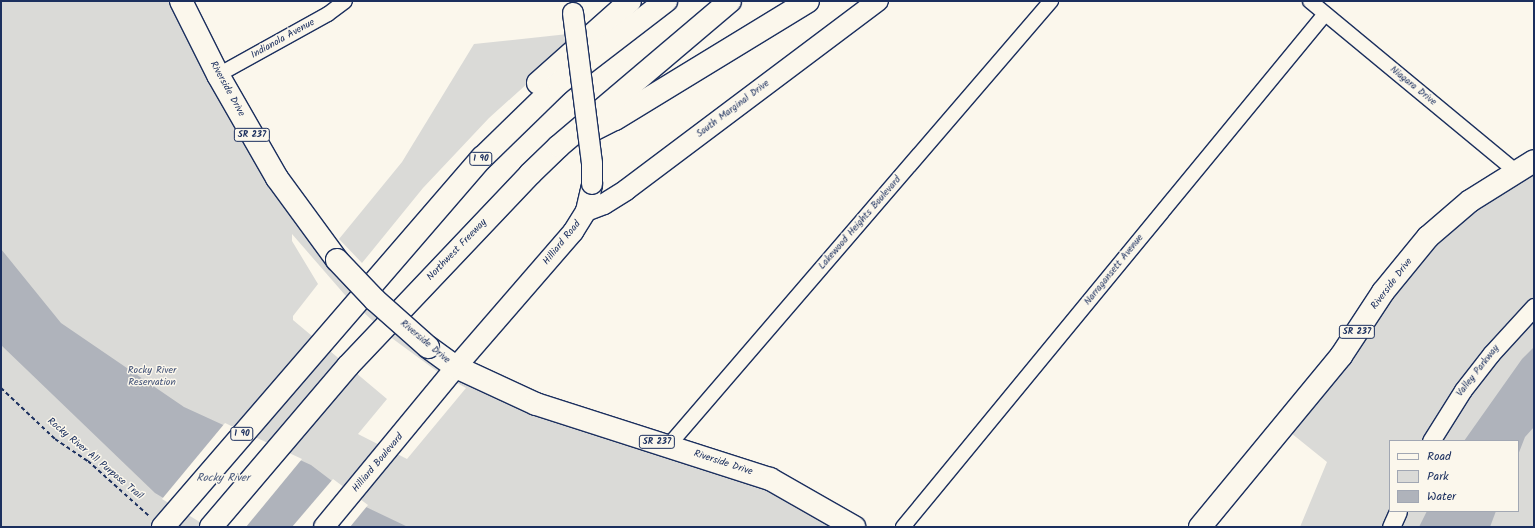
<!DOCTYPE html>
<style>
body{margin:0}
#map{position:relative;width:1535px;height:528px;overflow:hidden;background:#fbf7ec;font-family:Kalam,sans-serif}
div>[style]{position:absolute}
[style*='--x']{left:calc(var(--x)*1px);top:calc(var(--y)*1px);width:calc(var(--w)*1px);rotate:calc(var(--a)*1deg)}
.green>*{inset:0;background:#dadad7}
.water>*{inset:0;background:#afb3bb}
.pier>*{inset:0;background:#fbf7ec}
.path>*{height:2px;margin-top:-1px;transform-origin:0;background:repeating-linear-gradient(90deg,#1b2f5e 0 4px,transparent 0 7px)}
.roads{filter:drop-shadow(1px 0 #1b2f5e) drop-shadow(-1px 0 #1b2f5e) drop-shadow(0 1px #1b2f5e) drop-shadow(0 -1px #1b2f5e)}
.minor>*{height:14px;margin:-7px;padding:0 7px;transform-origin:7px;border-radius:7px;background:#fbf7ec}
.tertiary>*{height:17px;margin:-8.5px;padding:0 8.5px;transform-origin:8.5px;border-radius:8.5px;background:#fbf7ec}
.secondary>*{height:20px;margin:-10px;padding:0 10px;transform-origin:10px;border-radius:10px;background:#fbf7ec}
.primary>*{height:22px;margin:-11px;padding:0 11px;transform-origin:11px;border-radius:11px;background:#fbf7ec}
.motorway>*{height:22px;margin:-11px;padding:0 11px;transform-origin:11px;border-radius:11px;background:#fbf7ec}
.bridges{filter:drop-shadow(1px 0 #1b2f5e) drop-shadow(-1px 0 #1b2f5e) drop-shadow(0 1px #1b2f5e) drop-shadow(0 -1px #1b2f5e)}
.secondary-bridge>*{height:20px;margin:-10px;padding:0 10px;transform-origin:10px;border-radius:10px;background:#fbf7ec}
.primary-bridge>*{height:22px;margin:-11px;padding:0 11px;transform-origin:11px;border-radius:11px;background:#fbf7ec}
span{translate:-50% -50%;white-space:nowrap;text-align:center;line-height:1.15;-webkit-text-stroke:3px #fbf7ec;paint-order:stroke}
.shield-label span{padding:1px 3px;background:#fbf7ec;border:1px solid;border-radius:3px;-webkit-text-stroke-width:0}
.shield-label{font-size:9px;color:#1b2f5e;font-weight:700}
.street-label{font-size:10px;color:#1b2f5e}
.park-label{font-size:10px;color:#415176}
.water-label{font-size:11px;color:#47577a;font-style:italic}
.frame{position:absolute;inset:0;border:2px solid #1b2f5e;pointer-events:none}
.legend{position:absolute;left:1389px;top:440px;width:130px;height:72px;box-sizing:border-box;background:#fbf7ec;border:1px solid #a1a7b3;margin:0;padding:5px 7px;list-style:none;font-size:12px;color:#1b2f5e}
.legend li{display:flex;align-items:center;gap:8px;height:20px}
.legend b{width:20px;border:1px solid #a1a7b3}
</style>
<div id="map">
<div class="green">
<div style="clip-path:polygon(evenodd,1px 1px,180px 1px,320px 239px,472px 373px,773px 475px,844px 527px,1px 527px,1px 1px,292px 234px,345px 295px,389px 336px,438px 372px,466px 388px,407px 459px,358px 434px,387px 399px,293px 320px,293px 316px,318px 284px,292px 241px,292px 234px)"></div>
<div style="clip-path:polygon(568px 34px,570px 45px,489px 118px,423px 188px,362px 263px,339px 239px,402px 162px,474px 44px)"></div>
<div style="clip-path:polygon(evenodd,1534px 165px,1534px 527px,1300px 527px,1327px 462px,1286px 429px,1424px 249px,1534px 165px,1390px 441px,1518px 441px,1518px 511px,1390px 511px,1390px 441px)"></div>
</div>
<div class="water">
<div style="clip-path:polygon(1px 249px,61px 323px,184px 407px,311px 465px,366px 507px,408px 527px,212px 527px,155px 493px,1px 345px)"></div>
<div style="clip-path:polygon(1534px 347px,1534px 427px,1525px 437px,1518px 455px,1518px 441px,1464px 441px,1522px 359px)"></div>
<div style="clip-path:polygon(1427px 511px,1496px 511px,1490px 527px,1419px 527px)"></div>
</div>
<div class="pier">
<div style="clip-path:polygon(225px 423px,302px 459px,246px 527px,208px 527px,162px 499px)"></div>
<div style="clip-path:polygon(333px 479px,368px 505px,350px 527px,292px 527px)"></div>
</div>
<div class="path">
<div style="--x:1;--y:388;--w:74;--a:43.4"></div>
<div style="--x:55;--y:439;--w:40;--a:34"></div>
<div style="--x:88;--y:461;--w:82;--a:42"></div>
</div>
<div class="roads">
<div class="minor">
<div style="--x:1310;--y:1;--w:268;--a:39.6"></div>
<div style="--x:218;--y:75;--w:126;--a:-29"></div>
<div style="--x:328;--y:14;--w:21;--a:-37"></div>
<div style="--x:669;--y:445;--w:586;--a:-49.29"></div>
<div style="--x:903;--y:527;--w:664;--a:-50.56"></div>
</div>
<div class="tertiary">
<div style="--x:1431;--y:441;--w:60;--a:-57.9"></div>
<div style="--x:1463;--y:390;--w:46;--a:-52.1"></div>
<div style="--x:1491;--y:354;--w:64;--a:-47.5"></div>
<div style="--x:1391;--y:527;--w:17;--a:-66"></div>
</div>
<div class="secondary">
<div style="--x:586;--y:211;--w:19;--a:-21"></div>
<div style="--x:604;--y:204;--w:26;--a:-32"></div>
<div style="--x:626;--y:190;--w:315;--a:-36.9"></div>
<div style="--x:324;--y:527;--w:207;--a:-50.5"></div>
<div style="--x:456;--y:367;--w:179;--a:-49.1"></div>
<div style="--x:573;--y:232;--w:25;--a:-58"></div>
<div style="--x:586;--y:211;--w:28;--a:-77"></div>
</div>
<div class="primary">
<div style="--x:181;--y:1;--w:83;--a:63.4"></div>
<div style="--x:218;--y:75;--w:119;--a:60.2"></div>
<div style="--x:277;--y:178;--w:102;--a:53.8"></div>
<div style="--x:428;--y:347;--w:34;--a:36"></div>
<div style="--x:456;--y:367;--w:88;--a:24.8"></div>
<div style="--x:536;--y:404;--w:246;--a:17.8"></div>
<div style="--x:770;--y:479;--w:97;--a:29.7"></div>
<div style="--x:1200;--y:527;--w:222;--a:-50.5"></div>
<div style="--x:1341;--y:356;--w:77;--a:-56.7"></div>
<div style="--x:1383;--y:292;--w:71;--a:-50.7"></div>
<div style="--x:1428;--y:237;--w:55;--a:-40.6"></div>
<div style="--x:1470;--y:201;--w:75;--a:-32"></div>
</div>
<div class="motorway">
<div style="--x:538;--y:83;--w:123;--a:-41.7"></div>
<div style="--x:587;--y:133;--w:31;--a:-27"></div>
<div style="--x:615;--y:119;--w:226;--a:-31.4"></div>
<div style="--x:163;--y:527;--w:488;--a:-49.2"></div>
<div style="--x:482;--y:158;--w:107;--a:-44.2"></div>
<div style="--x:559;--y:83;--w:135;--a:-37.5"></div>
<div style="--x:211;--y:527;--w:211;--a:-49.6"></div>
<div style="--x:348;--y:366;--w:265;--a:-46.5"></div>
<div style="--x:530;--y:174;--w:40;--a:-44"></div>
<div style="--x:559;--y:146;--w:224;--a:-40.3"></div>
</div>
</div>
<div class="bridges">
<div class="secondary-bridge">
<div style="--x:573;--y:13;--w:151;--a:82.8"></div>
<div style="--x:592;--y:163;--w:21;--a:90"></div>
</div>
<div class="primary-bridge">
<div style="--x:337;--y:260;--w:55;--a:46.5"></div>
<div style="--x:375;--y:300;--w:71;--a:41.6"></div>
</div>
</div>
<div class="shield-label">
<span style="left:252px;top:135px">SR 237</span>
<span style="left:481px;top:159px">I 90</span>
<span style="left:1357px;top:332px">SR 237</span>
<span style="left:242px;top:434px">I 90</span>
<span style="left:657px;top:442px">SR 237</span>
</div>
<div class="street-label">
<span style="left:283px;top:39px;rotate:-29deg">Indianola Avenue</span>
<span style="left:1413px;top:86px;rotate:39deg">Niagara Drive</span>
<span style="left:227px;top:89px;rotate:61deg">Riverside Drive</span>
<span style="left:733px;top:109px;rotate:-37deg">South Marginal Drive</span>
<span style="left:860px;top:223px;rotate:-49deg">Lakewood Heights Boulevard</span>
<span style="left:562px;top:243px;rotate:-51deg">Hilliard Road</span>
<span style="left:457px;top:250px;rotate:-46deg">Northwest Freeway</span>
<span style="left:1114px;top:270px;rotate:-51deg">Narragansett Avenue</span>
<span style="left:1392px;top:284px;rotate:-53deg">Riverside Drive</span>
<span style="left:425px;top:342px;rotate:40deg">Riverside Drive</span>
<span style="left:1478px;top:371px;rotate:-52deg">Valley Parkway</span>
<span style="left:95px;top:459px;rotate:40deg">Rocky River All Purpose Trail</span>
<span style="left:378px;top:463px;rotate:-50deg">Hilliard Boulevard</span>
<span style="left:723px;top:463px;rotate:18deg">Riverside Drive</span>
</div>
<div class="park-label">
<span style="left:152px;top:376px">Rocky River<br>Reservation</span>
</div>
<div class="water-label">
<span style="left:223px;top:478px">Rocky River</span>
</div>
<div class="frame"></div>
<ul class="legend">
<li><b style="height:5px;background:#fbf7ec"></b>Road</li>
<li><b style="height:11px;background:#dadad7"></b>Park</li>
<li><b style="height:11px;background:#afb3bb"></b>Water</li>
</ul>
</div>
